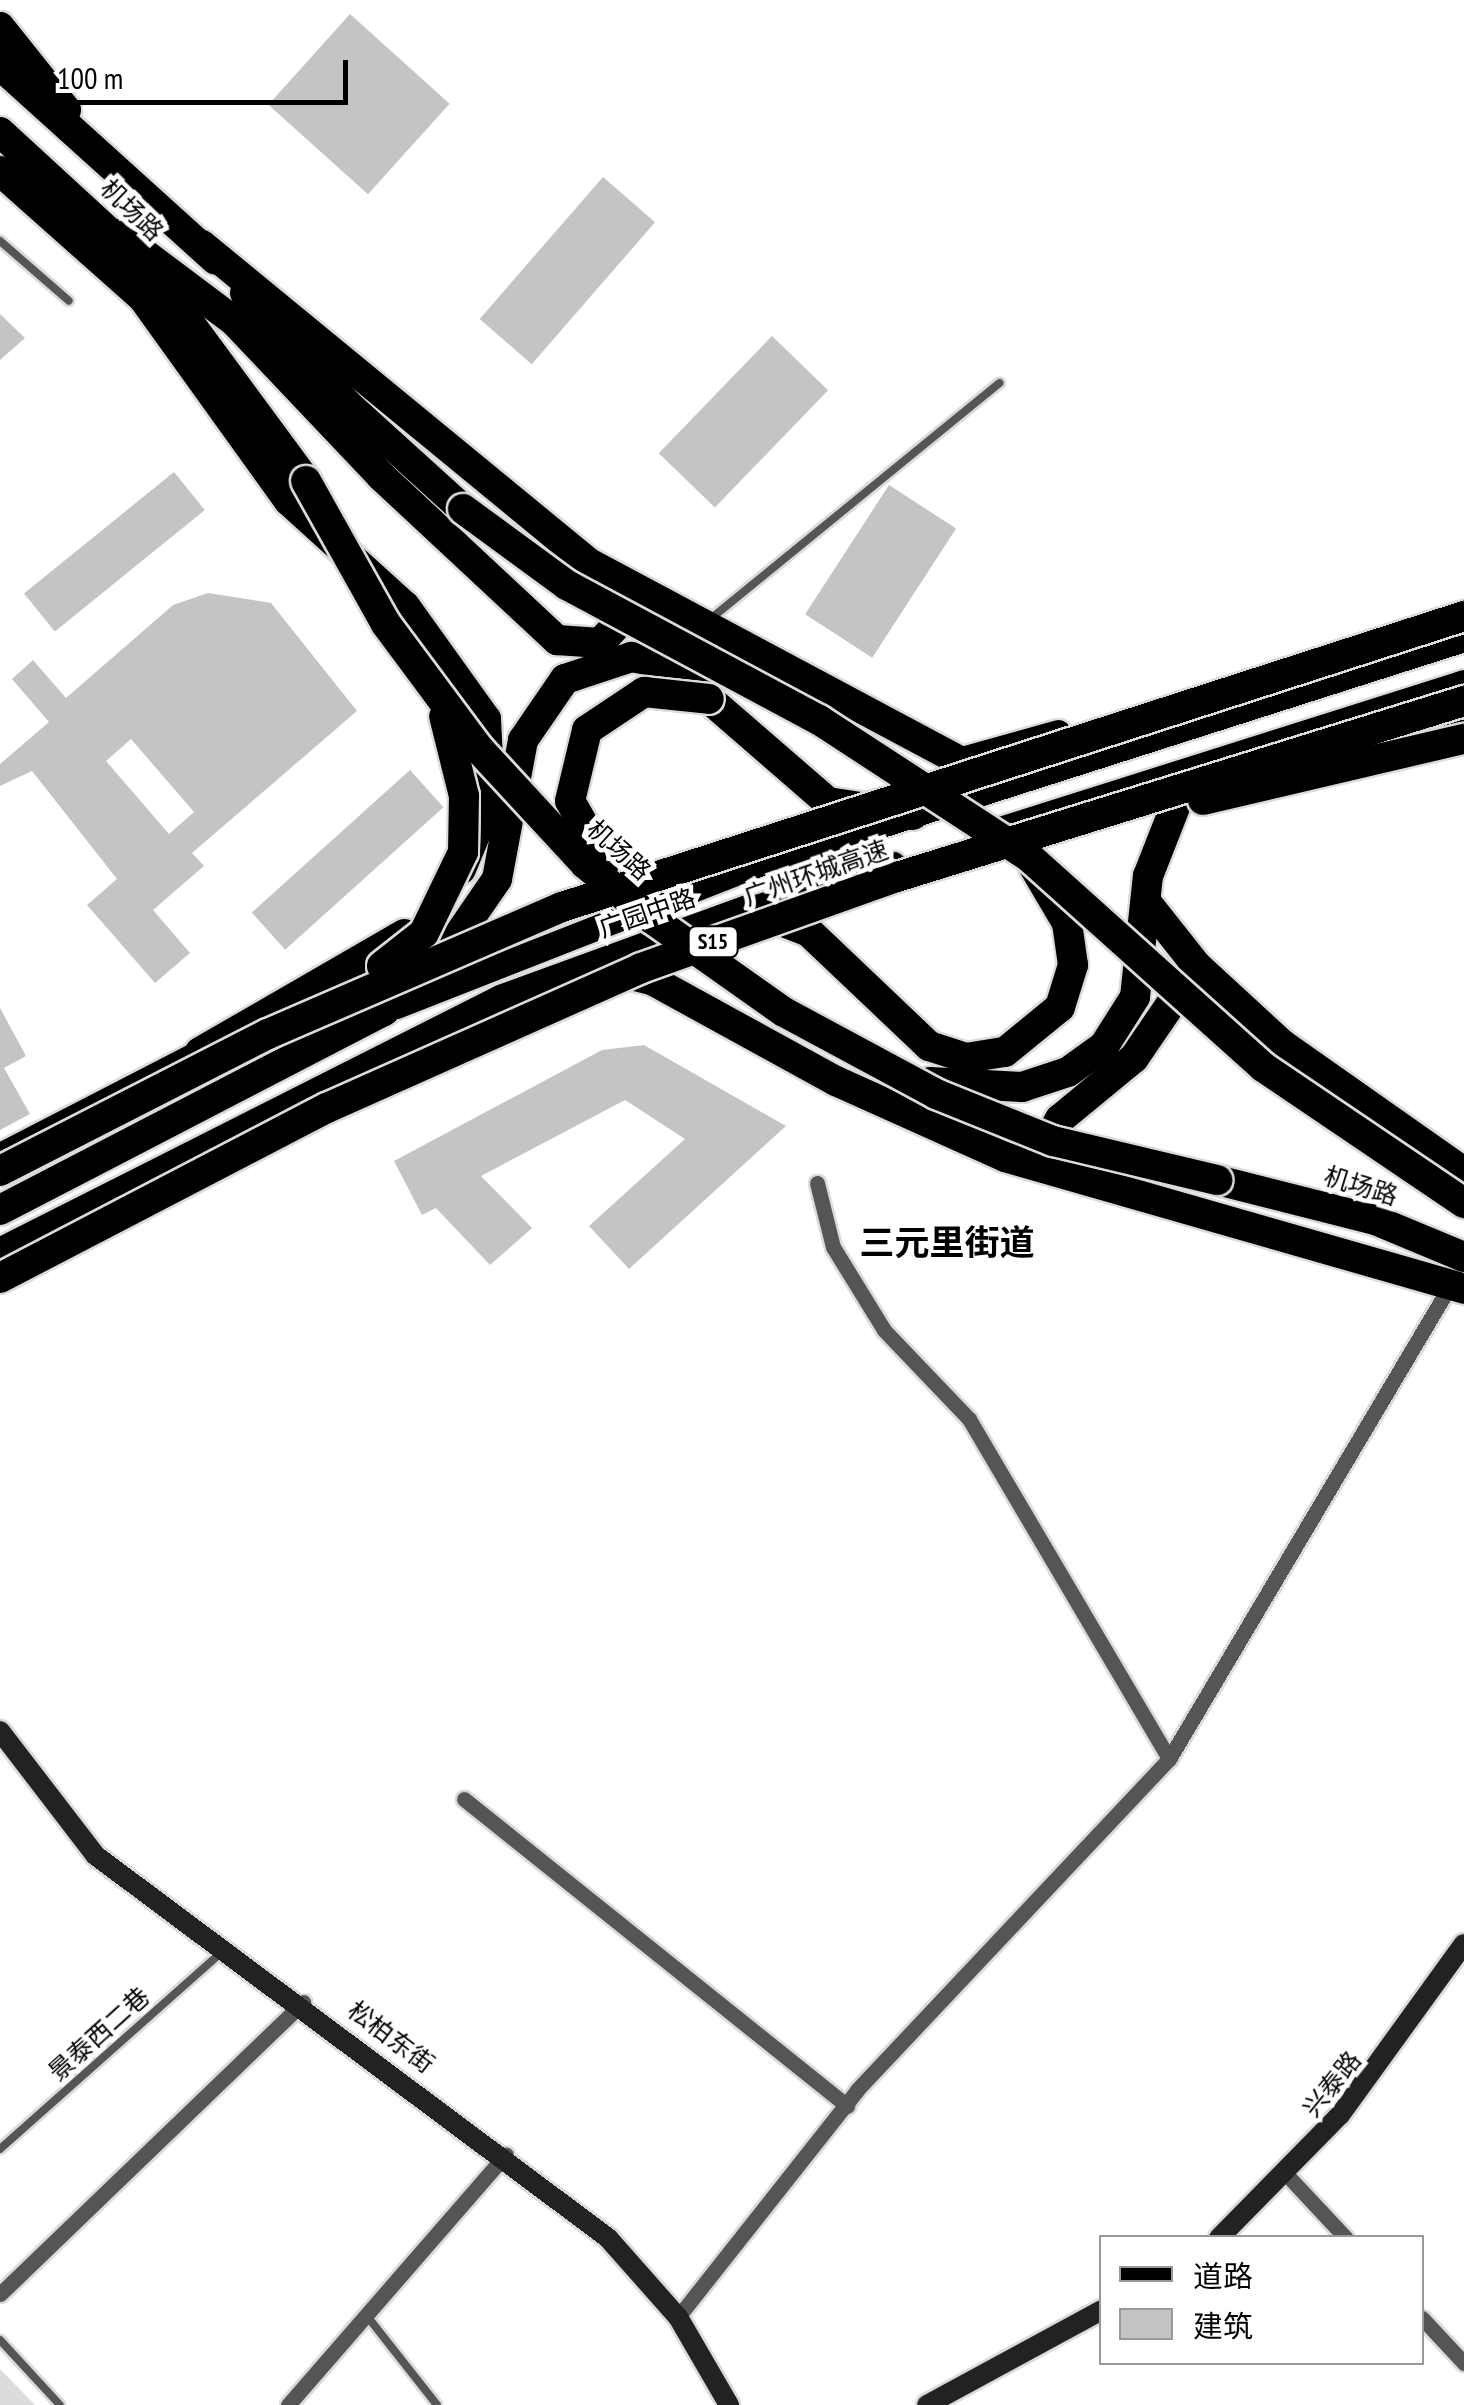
<!DOCTYPE html>
<meta charset="utf-8">
<style>
body{margin:0}
#map{position:relative;width:1464px;height:2405px;overflow:hidden;background:#fff;font-family:"PT Sans Narrow","Noto Sans SC",sans-serif}
div>[style]{position:absolute}
[style*='--x']{left:calc(var(--x)*1px);top:calc(var(--y)*1px);width:calc(var(--w)*1px);rotate:calc(var(--a)*1deg)}
.green>*{inset:0;background:#dcdcdc}
.building>*{inset:0;background:#c4c4c4;transform-origin:0 0}
.roads{filter:drop-shadow(2px 0 #dbdbdb) drop-shadow(-2px 0 #dbdbdb) drop-shadow(0 2px #dbdbdb) drop-shadow(0 -2px #dbdbdb)}
.lane>*{height:8px;margin:-4px;padding:0 4px;transform-origin:4px;border-radius:4px;background:#555}
.street>*{height:15px;margin:-7.5px;padding:0 7.5px;transform-origin:7.5px;border-radius:7.5px;background:#555}
.secondary>*{height:20px;margin:-10px;padding:0 10px;transform-origin:10px;border-radius:10px;background:#222}
.primary>*{height:25px;margin:-12.5px;padding:0 12.5px;transform-origin:12.5px;border-radius:12.5px;background:#000}
.highway>*{height:30px;margin:-15px;padding:0 15px;transform-origin:15px;border-radius:15px;background:#000}
.bridges{filter:drop-shadow(2px 0 #dbdbdb) drop-shadow(-2px 0 #dbdbdb) drop-shadow(0 2px #dbdbdb) drop-shadow(0 -2px #dbdbdb)}
.highway-bridge>*{height:30px;margin:-15px;padding:0 15px;transform-origin:15px;border-radius:15px;background:#000}
span{translate:-50% -50%;white-space:nowrap;text-align:center;line-height:1.15;-webkit-text-stroke:9px #fff;paint-order:stroke}
.shield-label span{padding:2px 8px;background:#fff;border:2px solid;border-radius:8px;-webkit-text-stroke-width:0}
.shield-label{font-size:22px;color:#000;font-weight:700}
.street-label{font-size:25px;color:#000}
.district-label{font-size:35px;color:#000;font-weight:700}
.legend{position:absolute;left:1099px;top:2235px;width:325px;height:130px;box-sizing:border-box;background:#fff;border:2px solid #999;margin:0;padding:12px 18px;list-style:none;font-size:30px;color:#000}
.legend li{display:flex;align-items:center;gap:20px;height:50px}
.legend b{width:50px;border:2px solid #999}
.scale{position:absolute;left:40px;top:60px;width:308px;height:45px;box-sizing:border-box;border:5px solid #000;border-top:0;padding-left:12px;font-size:30px;line-height:35px;white-space:nowrap;color:#000;-webkit-text-stroke:8px #fff;paint-order:stroke}
</style>
<div id="map">
<div class="green">
<div style="clip-path:polygon(0 2369px,35px 2405px,0 2405px)"></div>
</div>
<div class="building">
<div style="left:350px;top:14px;width:134px;height:122px;rotate:42deg"></div>
<div style="left:603px;top:177px;width:69px;height:188px;rotate:41deg"></div>
<div style="clip-path:polygon(0 314px,25px 338px,0 360px)"></div>
<div style="left:772px;top:336px;width:78px;height:163px;rotate:44deg"></div>
<div style="left:174px;top:472px;width:49px;height:193px;rotate:51deg"></div>
<div style="left:889px;top:485px;width:80px;height:154px;rotate:33deg"></div>
<div style="clip-path:polygon(evenodd,208px 593px,271px 603px,357px 711px,192px 853px,204px 866px,153px 910px,190px 953px,155px 983px,87px 905px,117px 879px,32px 771px,0 786px,0 764px,49px 722px,12px 679px,33px 660px,66px 698px,173px 605px,208px 593px,131px 739px,194px 812px,169px 834px,106px 761px,131px 739px)"></div>
<div style="left:410px;top:770px;width:50px;height:213px;rotate:48deg"></div>
<div style="clip-path:polygon(0 1008px,26px 1056px,4px 1068px,30px 1114px,0 1130px)"></div>
<div style="clip-path:polygon(644px 1045px,786px 1126px,629px 1269px,589px 1226px,685px 1139px,625px 1100px,481px 1176px,532px 1228px,490px 1265px,436px 1208px,422px 1215px,394px 1161px,602px 1050px)"></div>
</div>
<div class="roads">
<div class="lane">
<div style="--x:0;--y:241;--w:91;--a:41"></div>
<div style="--x:709;--y:620;--w:375;--a:-39.2"></div>
<div style="--x:0;--y:2149;--w:297;--a:-41.6"></div>
<div style="--x:367;--y:2316;--w:113;--a:51.8"></div>
<div style="--x:0;--y:2340;--w:88;--a:47.3"></div>
</div>
<div class="street">
<div style="--x:817;--y:1183;--w:66;--a:76"></div>
<div style="--x:833;--y:1247;--w:97;--a:58.4"></div>
<div style="--x:884;--y:1330;--w:123;--a:46.3"></div>
<div style="--x:969;--y:1419;--w:394;--a:59.5"></div>
<div style="--x:464;--y:1799;--w:491;--a:38.7"></div>
<div style="--x:1287;--y:2175;--w:86;--a:46.9"></div>
<div style="--x:0;--y:2294;--w:421;--a:-43.9"></div>
<div style="--x:678;--y:2317;--w:289;--a:-51.7"></div>
<div style="--x:857;--y:2090;--w:455;--a:-46.7"></div>
<div style="--x:1169;--y:1759;--w:552;--a:-59.3"></div>
<div style="--x:1422;--y:2318;--w:62;--a:47"></div>
<div style="--x:288;--y:2405;--w:332;--a:-49"></div>
</div>
<div class="secondary">
<div style="--x:0;--y:1731;--w:156;--a:52.5"></div>
<div style="--x:95;--y:1855;--w:640;--a:36.74"></div>
<div style="--x:608;--y:2238;--w:106;--a:48.5"></div>
<div style="--x:678;--y:2317;--w:102;--a:59.9"></div>
<div style="--x:1219;--y:2238;--w:173;--a:-45.5"></div>
<div style="--x:1340;--y:2115;--w:211;--a:-54.1"></div>
<div style="--x:927;--y:2405;--w:199;--a:-28.5"></div>
</div>
<div class="primary">
<div style="--x:1350;--y:752;--w:119;--a:-16.6"></div>
<div style="--x:958;--y:760;--w:104;--a:-15.6"></div>
<div style="--x:978;--y:836;--w:510;--a:-17.58"></div>
<div style="--x:750;--y:909;--w:150;--a:-17.5"></div>
<div style="--x:396;--y:1006;--w:387;--a:-21.4"></div>
<div style="--x:756;--y:865;--w:743;--a:-17.7"></div>
<div style="--x:4;--y:1153;--w:220;--a:-27.3"></div>
</div>
<div class="highway">
<div style="--x:0;--y:27;--w:106;--a:51.5"></div>
<div style="--x:0;--y:65;--w:290;--a:42.1"></div>
<div style="--x:0;--y:132;--w:207;--a:42.6"></div>
<div style="--x:152;--y:272;--w:260;--a:53.6"></div>
<div style="--x:0;--y:171;--w:191;--a:41.6"></div>
<div style="--x:143;--y:298;--w:250;--a:54.3"></div>
<div style="--x:289;--y:501;--w:156;--a:42.2"></div>
<div style="--x:405;--y:606;--w:139;--a:54.4"></div>
<div style="--x:486;--y:719;--w:80;--a:87.1"></div>
<div style="--x:490;--y:799;--w:76;--a:112.5"></div>
<div style="--x:118;--y:234;--w:145;--a:36.9"></div>
<div style="--x:234;--y:321;--w:214;--a:46.5"></div>
<div style="--x:381;--y:476;--w:241;--a:43"></div>
<div style="--x:557;--y:640;--w:43;--a:4"></div>
<div style="--x:600;--y:643;--w:26;--a:-47"></div>
<div style="--x:618;--y:624;--w:35;--a:-75"></div>
<div style="--x:202;--y:245;--w:501;--a:39.41"></div>
<div style="--x:589;--y:563;--w:418;--a:28.1"></div>
<div style="--x:245;--y:293;--w:151;--a:47.4"></div>
<div style="--x:347;--y:404;--w:156;--a:42.2"></div>
<div style="--x:709;--y:699;--w:157;--a:40.9"></div>
<div style="--x:828;--y:802;--w:86;--a:8.7"></div>
<div style="--x:1147;--y:903;--w:80;--a:51.6"></div>
<div style="--x:1197;--y:966;--w:117;--a:42.6"></div>
<div style="--x:1283;--y:1045;--w:221;--a:35.1"></div>
<div style="--x:615;--y:971;--w:38;--a:14"></div>
<div style="--x:652;--y:980;--w:210;--a:28.8"></div>
<div style="--x:836;--y:1081;--w:185;--a:24.2"></div>
<div style="--x:1005;--y:1157;--w:478;--a:16"></div>
<div style="--x:200;--y:1052;--w:236;--a:-30"></div>
<div style="--x:930;--y:1082;--w:92;--a:3.1"></div>
<div style="--x:1022;--y:1087;--w:48;--a:-18.1"></div>
<div style="--x:1068;--y:1072;--w:44;--a:-35.8"></div>
<div style="--x:1104;--y:1046;--w:58;--a:-57.7"></div>
<div style="--x:1135;--y:997;--w:122;--a:-83.9"></div>
<div style="--x:1148;--y:876;--w:79;--a:-68.6"></div>
<div style="--x:1035;--y:1161;--w:49;--a:-59.2"></div>
<div style="--x:1060;--y:1119;--w:96;--a:-39.5"></div>
<div style="--x:1134;--y:1058;--w:103;--a:-55.7"></div>
<div style="--x:1217;--y:1180;--w:163;--a:14.2"></div>
<div style="--x:1375;--y:1220;--w:96;--a:22.6"></div>
<div style="--x:0;--y:1210;--w:433;--a:-27.4"></div>
<div style="--x:384;--y:1011;--w:93;--a:-44.1"></div>
<div style="--x:451;--y:946;--w:81;--a:-55.5"></div>
<div style="--x:497;--y:879;--w:141;--a:-79.4"></div>
<div style="--x:523;--y:740;--w:74;--a:-55.5"></div>
<div style="--x:565;--y:679;--w:70;--a:-18.4"></div>
<div style="--x:631;--y:657;--w:87;--a:10.5"></div>
<div style="--x:0;--y:1253;--w:563;--a:-26.79"></div>
<div style="--x:503;--y:999;--w:263;--a:-20"></div>
<div style="--x:750;--y:909;--w:63;--a:21.3"></div>
<div style="--x:809;--y:932;--w:166;--a:43.5"></div>
<div style="--x:929;--y:1046;--w:39;--a:18"></div>
<div style="--x:966;--y:1058;--w:39;--a:-9"></div>
<div style="--x:1005;--y:1052;--w:71;--a:-39.3"></div>
<div style="--x:1060;--y:1007;--w:44;--a:-72.8"></div>
<div style="--x:1073;--y:965;--w:42;--a:-98.1"></div>
<div style="--x:1067;--y:923;--w:65;--a:-120.5"></div>
</div>
</div>
<div class="bridges">
<div class="highway-bridge">
<div style="--x:306;--y:481;--w:164;--a:60.8"></div>
<div style="--x:386;--y:624;--w:156;--a:53.4"></div>
<div style="--x:479;--y:749;--w:156;--a:47.3"></div>
<div style="--x:585;--y:864;--w:87;--a:39.4"></div>
<div style="--x:652;--y:919;--w:161;--a:35.2"></div>
<div style="--x:784;--y:1012;--w:173;--a:28.3"></div>
<div style="--x:936;--y:1094;--w:126;--a:21.9"></div>
<div style="--x:1053;--y:1141;--w:169;--a:13.4"></div>
<div style="--x:463;--y:509;--w:129;--a:36.2"></div>
<div style="--x:567;--y:585;--w:286;--a:28.2"></div>
<div style="--x:819;--y:720;--w:249;--a:33.1"></div>
<div style="--x:1028;--y:856;--w:316;--a:41.9"></div>
<div style="--x:1263;--y:1067;--w:243;--a:34.1"></div>
<div style="--x:1203;--y:800;--w:268;--a:-13.2"></div>
<div style="--x:605;--y:862;--w:70;--a:-119.8"></div>
<div style="--x:570;--y:801;--w:73;--a:-76.5"></div>
<div style="--x:587;--y:730;--w:69;--a:-33.7"></div>
<div style="--x:644;--y:692;--w:65;--a:6.1"></div>
<div style="--x:382;--y:966;--w:53;--a:-38.2"></div>
<div style="--x:424;--y:933;--w:90;--a:-64.3"></div>
<div style="--x:463;--y:852;--w:56;--a:-89"></div>
<div style="--x:464;--y:796;--w:82;--a:-104"></div>
<div style="--x:0;--y:1171;--w:301;--a:-27.1"></div>
<div style="--x:268;--y:1034;--w:320;--a:-23.4"></div>
<div style="--x:562;--y:907;--w:948;--a:-17.88"></div>
<div style="--x:0;--y:1278;--w:369;--a:-27.5"></div>
<div style="--x:327;--y:1108;--w:344;--a:-24"></div>
<div style="--x:641;--y:968;--w:272;--a:-19.6"></div>
<div style="--x:897;--y:877;--w:594;--a:-17.24"></div>
</div>
</div>
<div class="shield-label">
<span style="left:713px;top:942px">S15</span>
</div>
<div class="street-label">
<span style="left:132px;top:210px;rotate:44deg">机场路</span>
<span style="left:619px;top:850px;rotate:42deg">机场路</span>
<span style="left:816px;top:873px;rotate:-19deg">广州环城高速</span>
<span style="left:647px;top:913px;rotate:-19deg">广园中路</span>
<span style="left:1361px;top:1186px;rotate:17deg">机场路</span>
<span style="left:99px;top:2034px;rotate:-42deg">景泰西二巷</span>
<span style="left:391px;top:2037px;rotate:37deg">松柏东街</span>
<span style="left:1332px;top:2084px;rotate:-51deg">兴泰路</span>
</div>
<div class="district-label">
<span style="left:947px;top:1242px">三元里街道</span>
</div>
<ul class="legend">
<li><b style="height:12px;background:#000"></b>道路</li>
<li><b style="height:28px;background:#c4c4c4"></b>建筑</li>
</ul>
<div class="scale">100 m</div>
</div>
